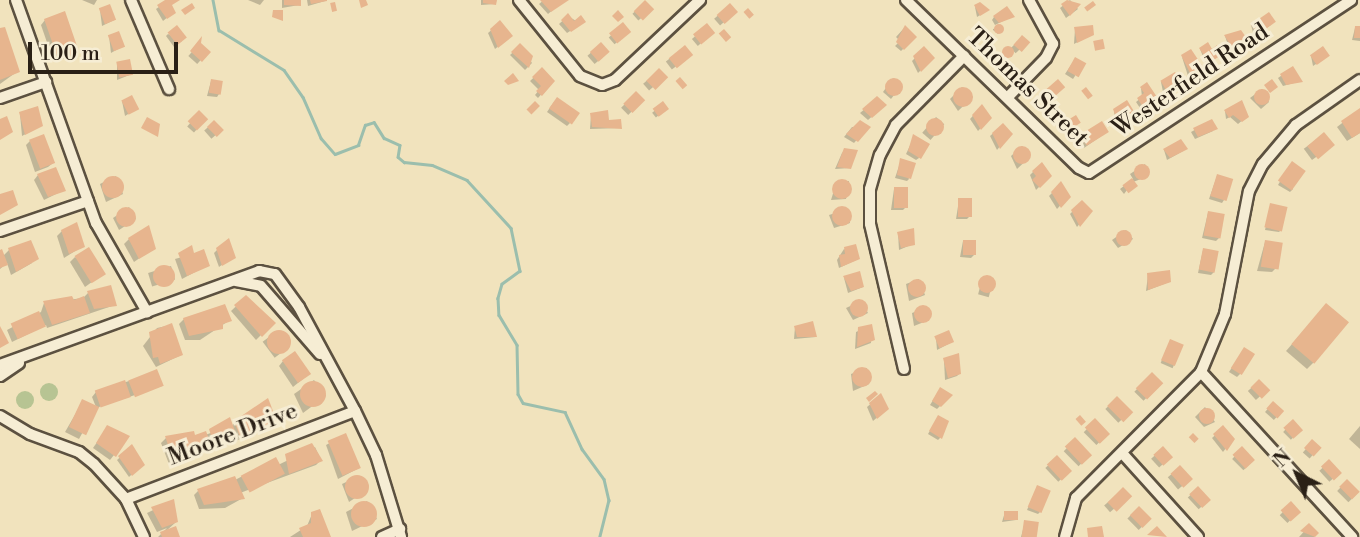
<!DOCTYPE html>
<style>
body{margin:0}
#map{position:relative;width:1360px;height:537px;overflow:hidden;background:#f1e3bd;font-family:"Libre Bodoni",serif}
div>[style]{position:absolute}
[style*='--x']{left:calc(var(--x)*1px);top:calc(var(--y)*1px);width:calc(var(--w)*1px);rotate:calc(var(--a)*1deg)}
.green>*{inset:0;background:#b7c493}
.round{border-radius:50%}
.shadow>*{inset:0;background:#0003;transform-origin:0 0}
.stream>*{height:2.5px;margin:-1.25px;padding:0 1.25px;transform-origin:1.25px;border-radius:1.25px;background:#9bbead}
.building>*{inset:0;background:#e7b58e;transform-origin:0 0}
.roads{filter:drop-shadow(2px 0 #5c5140) drop-shadow(-2px 0 #5c5140) drop-shadow(0 2px #5c5140) drop-shadow(0 -2px #5c5140)}
.minor>*{height:10px;margin:-5px;padding:0 5px;transform-origin:5px;border-radius:5px;background:#f6edd4}
span{translate:-50% -50%;white-space:nowrap;text-align:center;line-height:1.15;-webkit-text-stroke:6px #f6edd4;paint-order:stroke}
.street-label{font-size:24px;color:#2a2016}
.north{position:absolute;left:1262px;top:439px;width:70px;height:70px;-webkit-text-stroke:5px #f6edd4;paint-order:stroke;rotate:317deg;font-size:19px;font-weight:700;line-height:28px;text-align:center;color:#2a2016}
.north::after{content:'';display:block;margin:auto;width:24px;height:32px;background:#2a2016;clip-path:polygon(50% 0,100% 100%,50% 72%,0 100%)}
.scale{position:absolute;left:28px;top:42px;width:150px;height:32px;box-sizing:border-box;border:4px solid #2a2016;border-top:0;padding-left:9px;font-size:21px;line-height:24px;white-space:nowrap;color:#2a2016;-webkit-text-stroke:5px #f6edd4;paint-order:stroke}
</style>
<div id="map">
<div class="green">
<div class="round" style="left:40px;top:383px;width:18px;height:18px"></div>
<div class="round" style="left:16px;top:391px;width:18px;height:18px"></div>
</div>
<div class="shadow">
<div style="clip-path:polygon(82px 0,97px 0,94px 5px)"></div>
<div style="clip-path:polygon(169px 0,174px 12px,163px 21px,156px 9px)"></div>
<div style="clip-path:polygon(248px 0,264px 0,260px 5px)"></div>
<div style="clip-path:polygon(282px 0,300px 0,299px 5px,282px 8px)"></div>
<div style="clip-path:polygon(307px 0,325px 0,325px 1px,308px 6px)"></div>
<div style="clip-path:polygon(481px 0,495px 0,495px 4px,481px 5px)"></div>
<div style="clip-path:polygon(544px 0,565px 0,548px 14px,539px 4px)"></div>
<div style="clip-path:polygon(1070px 0,1078px 9px,1066px 18px,1060px 8px)"></div>
<div style="left:646px;top:2px;width:9px;height:18px;rotate:49deg"></div>
<div style="left:730px;top:5px;width:9px;height:21px;rotate:49deg"></div>
<div style="clip-path:polygon(975px 7px,985px 12px,977px 17px)"></div>
<div style="clip-path:polygon(100px 10px,114px 20px,102px 26px)"></div>
<div style="clip-path:polygon(568px 16px,581px 24px,567px 33px,559px 24px)"></div>
<div style="clip-path:polygon(1013px 16px,995px 25px,992px 20px,994px 17px)"></div>
<div style="clip-path:polygon(45px 20px,76px 54px,72px 58px,53px 60px,41px 25px)"></div>
<div style="clip-path:polygon(500px 23px,511px 36px,495px 49px,488px 33px)"></div>
<div style="left:623px;top:25px;width:9px;height:19px;rotate:49deg"></div>
<div style="clip-path:polygon(1251px 25px,1271px 25px,1254px 36px)"></div>
<div style="left:707px;top:26px;width:9px;height:20px;rotate:49deg"></div>
<div style="clip-path:polygon(905px 27px,915px 37px,901px 51px,895px 46px,900px 41px,896px 37px)"></div>
<div style="clip-path:polygon(1002px 27px,998px 34px,993px 30px,993px 29px)"></div>
<div style="clip-path:polygon(1355px 28px,1360px 28px,1360px 41px,1352px 40px)"></div>
<div style="clip-path:polygon(1075px 29px,1093px 34px,1074px 44px)"></div>
<div style="clip-path:polygon(0 30px,18px 71px,0 84px)"></div>
<div style="clip-path:polygon(168px 34px,182px 41px,174px 47px,166px 36px)"></div>
<div style="clip-path:polygon(109px 36px,123px 46px,111px 53px)"></div>
<div style="clip-path:polygon(1225px 36px,1243px 43px,1230px 51px)"></div>
<div style="left:1022px;top:37px;width:7px;height:16px;rotate:45deg"></div>
<div style="left:199px;top:44px;width:12px;height:16px;rotate:42deg"></div>
<div style="left:601px;top:44px;width:11px;height:18px;rotate:49deg"></div>
<div style="clip-path:polygon(520px 46px,532px 63px,525px 70px,510px 55px)"></div>
<div style="left:685px;top:47px;width:10px;height:24px;rotate:53deg"></div>
<div style="clip-path:polygon(924px 49px,933px 58px,918px 73px,912px 61px)"></div>
<div style="clip-path:polygon(1200px 49px,1218px 56px,1206px 64px)"></div>
<div style="clip-path:polygon(1011px 53px,1003px 61px,999px 56px,1002px 54px)"></div>
<div style="clip-path:polygon(1311px 56px,1325px 58px,1313px 66px)"></div>
<div style="clip-path:polygon(1182px 57px,1198px 69px,1188px 76px)"></div>
<div style="clip-path:polygon(1073px 62px,1075px 76px,1073px 79px,1065px 74px)"></div>
<div style="clip-path:polygon(117px 64px,132px 74px,117px 80px)"></div>
<div style="clip-path:polygon(1292px 68px,1301px 81px,1283px 86px,1278px 78px)"></div>
<div style="clip-path:polygon(542px 70px,553px 81px,538px 98px,535px 95px,539px 90px,530px 81px)"></div>
<div style="left:659px;top:70px;width:9px;height:21px;rotate:49deg"></div>
<div style="clip-path:polygon(893px 78px,901px 86px,891px 99px,883px 92px)"></div>
<div style="clip-path:polygon(211px 81px,219px 94px,217px 97px,207px 96px)"></div>
<div style="left:1058px;top:82px;width:7px;height:24px;rotate:45deg"></div>
<div style="clip-path:polygon(1161px 82px,1176px 84px,1163px 92px)"></div>
<div style="clip-path:polygon(962px 87px,973px 97px,958px 111px,950px 99px)"></div>
<div style="clip-path:polygon(1141px 88px,1152px 100px,1140px 108px,1136px 102px,1142px 97px)"></div>
<div style="clip-path:polygon(1262px 89px,1269px 102px,1261px 109px,1250px 98px)"></div>
<div style="left:636px;top:93px;width:10px;height:21px;rotate:45deg"></div>
<div style="clip-path:polygon(877px 99px,885px 105px,868px 120px,860px 113px)"></div>
<div style="clip-path:polygon(122px 101px,136px 109px,125px 116px)"></div>
<div style="clip-path:polygon(554px 102px,570px 123px,567px 126px,547px 112px)"></div>
<div style="left:663px;top:104px;width:6px;height:14px;rotate:51deg"></div>
<div style="clip-path:polygon(982px 106px,990px 118px,978px 131px,970px 119px)"></div>
<div style="clip-path:polygon(1359px 110px,1360px 133px,1347px 141px,1337px 127px)"></div>
<div style="clip-path:polygon(1114px 111px,1130px 116px,1116px 127px)"></div>
<div style="clip-path:polygon(1225px 111px,1244px 119px,1238px 124px,1230px 117px,1226px 119px)"></div>
<div style="left:199px;top:113px;width:9px;height:18px;rotate:41deg"></div>
<div style="clip-path:polygon(20px 114px,41px 126px,22px 136px)"></div>
<div style="clip-path:polygon(591px 115px,608px 122px,620px 128px,590px 129px)"></div>
<div style="left:936px;top:117px;width:11px;height:21px;rotate:41deg"></div>
<div style="clip-path:polygon(1211px 121px,1213px 131px,1195px 139px,1191px 132px)"></div>
<div style="left:214px;top:122px;width:11px;height:13px;rotate:49deg"></div>
<div style="clip-path:polygon(1101px 124px,1104px 134px,1084px 148px,1079px 140px)"></div>
<div style="clip-path:polygon(1003px 125px,1010px 134px,997px 150px,990px 136px)"></div>
<div style="clip-path:polygon(852px 127px,868px 127px,854px 143px,844px 137px)"></div>
<div style="left:1324px;top:134px;width:14px;height:25px;rotate:54deg"></div>
<div style="clip-path:polygon(914px 137px,919px 158px,916px 160px,906px 154px)"></div>
<div style="clip-path:polygon(30px 141px,53px 163px,48px 167px,35px 172px,26px 145px)"></div>
<div style="clip-path:polygon(1022px 146px,1030px 157px,1017px 169px,1011px 156px)"></div>
<div style="clip-path:polygon(845px 150px,850px 168px,835px 169px,842px 153px)"></div>
<div style="clip-path:polygon(1164px 150px,1183px 151px,1167px 160px)"></div>
<div style="clip-path:polygon(901px 160px,909px 179px,907px 181px,895px 178px)"></div>
<div style="clip-path:polygon(1041px 164px,1050px 176px,1036px 190px,1030px 175px)"></div>
<div style="clip-path:polygon(1145px 164px,1149px 176px,1133px 182px,1124px 194px,1120px 189px,1133px 179px,1130px 174px)"></div>
<div style="clip-path:polygon(1289px 166px,1293px 189px,1290px 192px,1278px 185px)"></div>
<div style="clip-path:polygon(38px 175px,64px 190px,44px 200px,34px 180px)"></div>
<div style="clip-path:polygon(116px 176px,123px 194px,106px 202px,100px 184px)"></div>
<div style="clip-path:polygon(1217px 176px,1224px 200px,1222px 203px,1209px 199px)"></div>
<div style="clip-path:polygon(837px 181px,849px 181px,846px 199px,831px 200px)"></div>
<div style="clip-path:polygon(1061px 184px,1069px 196px,1057px 209px,1049px 196px)"></div>
<div style="clip-path:polygon(894px 189px,906px 207px,903px 210px,891px 210px)"></div>
<div style="clip-path:polygon(959px 200px,970px 216px,967px 219px,956px 219px)"></div>
<div style="clip-path:polygon(1082px 202px,1090px 211px,1077px 227px,1070px 214px)"></div>
<div style="clip-path:polygon(1271px 205px,1282px 229px,1279px 232px,1265px 230px)"></div>
<div style="clip-path:polygon(129px 207px,136px 219px,119px 230px,113px 218px)"></div>
<div style="clip-path:polygon(848px 209px,850px 223px,834px 228px,829px 215px)"></div>
<div style="clip-path:polygon(1208px 213px,1219px 238px,1216px 241px,1202px 238px)"></div>
<div style="clip-path:polygon(1126px 230px,1133px 239px,1118px 248px,1112px 240px)"></div>
<div style="clip-path:polygon(62px 231px,83px 246px,64px 258px,57px 236px)"></div>
<div style="clip-path:polygon(898px 233px,913px 244px,899px 250px)"></div>
<div style="clip-path:polygon(129px 239px,154px 248px,134px 262px,124px 244px)"></div>
<div style="clip-path:polygon(963px 241px,974px 255px,971px 258px,960px 257px)"></div>
<div style="clip-path:polygon(1265px 242px,1277px 267px,1272px 272px,1257px 271px)"></div>
<div style="clip-path:polygon(844px 249px,858px 259px,839px 268px,837px 260px)"></div>
<div style="clip-path:polygon(9px 250px,32px 263px,11px 275px,7px 263px,0 269px,0 252px,3px 256px)"></div>
<div style="clip-path:polygon(217px 250px,230px 259px,219px 267px,214px 253px)"></div>
<div style="clip-path:polygon(1203px 250px,1214px 272px,1211px 275px,1198px 273px)"></div>
<div style="clip-path:polygon(203px 251px,208px 265px,182px 279px,175px 259px)"></div>
<div style="clip-path:polygon(75px 257px,103px 274px,85px 287px,70px 262px)"></div>
<div style="left:171px;top:266px;width:14px;height:24px;rotate:73deg"></div>
<div style="clip-path:polygon(1148px 275px,1169px 282px,1146px 291px)"></div>
<div style="left:983px;top:276px;width:11px;height:19px;rotate:15deg"></div>
<div style="clip-path:polygon(844px 278px,863px 287px,848px 293px)"></div>
<div style="clip-path:polygon(919px 279px,925px 295px,909px 301px,906px 284px)"></div>
<div style="clip-path:polygon(88px 293px,115px 305px,47px 328px,46px 325px,12px 342px,7px 330px,41px 312px,44px 303px,83px 298px)"></div>
<div style="clip-path:polygon(246px 297px,273px 323px,256px 340px,231px 311px)"></div>
<div style="clip-path:polygon(861px 301px,868px 313px,853px 320px,846px 308px)"></div>
<div style="clip-path:polygon(927px 307px,929px 320px,914px 326px,912px 313px)"></div>
<div style="clip-path:polygon(1320px 312px,1314px 362px,1307px 369px,1286px 351px)"></div>
<div style="clip-path:polygon(184px 319px,230px 320px,200px 340px,185px 340px,179px 324px)"></div>
<div style="clip-path:polygon(171px 325px,181px 355px,156px 367px,143px 346px,157px 328px)"></div>
<div style="clip-path:polygon(870px 326px,871px 343px,855px 349px,856px 332px)"></div>
<div style="clip-path:polygon(795px 327px,816px 337px,794px 339px)"></div>
<div style="left:277px;top:331px;width:20px;height:18px;rotate:53deg"></div>
<div style="clip-path:polygon(936px 338px,952px 342px,937px 350px)"></div>
<div style="left:1170px;top:341px;width:13px;height:24px;rotate:23deg"></div>
<div style="clip-path:polygon(1242px 352px,1240px 374px,1237px 377px,1229px 372px)"></div>
<div style="clip-path:polygon(944px 360px,960px 373px,957px 376px,945px 380px)"></div>
<div style="clip-path:polygon(283px 361px,309px 374px,293px 387px,279px 366px)"></div>
<div style="clip-path:polygon(867px 368px,869px 384px,853px 391px,851px 374px)"></div>
<div style="left:1152px;top:374px;width:13px;height:25px;rotate:45deg"></div>
<div style="clip-path:polygon(314px 380px,326px 396px,303px 413px,294px 394px)"></div>
<div style="clip-path:polygon(129px 381px,162px 386px,96px 408px,79px 439px,65px 432px,83px 401px,96px 407px,92px 397px,96px 392px)"></div>
<div style="left:1259px;top:381px;width:12px;height:15px;rotate:48deg"></div>
<div style="clip-path:polygon(938px 392px,950px 396px,937px 409px,930px 405px)"></div>
<div style="clip-path:polygon(880px 396px,887px 409px,873px 421px,867px 407px)"></div>
<div style="left:1117px;top:398px;width:19px;height:16px;rotate:47deg"></div>
<div style="clip-path:polygon(267px 400px,275px 420px,270px 425px,236px 441px,233px 434px,205px 452px,169px 464px,161px 443px,166px 438px,205px 435px,231px 426px)"></div>
<div style="left:1273px;top:403px;width:12px;height:12px;rotate:42deg"></div>
<div style="clip-path:polygon(1205px 407px,1215px 422px,1204px 427px,1195px 417px)"></div>
<div style="clip-path:polygon(938px 417px,940px 438px,938px 440px,928px 434px)"></div>
<div style="left:1095px;top:421px;width:18px;height:16px;rotate:45deg"></div>
<div style="left:1293px;top:422px;width:11px;height:14px;rotate:45deg"></div>
<div style="clip-path:polygon(1360px 426px,1360px 449px,1349px 439px)"></div>
<div style="clip-path:polygon(107px 428px,114px 455px,110px 460px,93px 448px)"></div>
<div style="clip-path:polygon(1223px 428px,1233px 439px,1223px 452px,1212px 438px)"></div>
<div style="clip-path:polygon(345px 435px,359px 468px,338px 479px,326px 445px)"></div>
<div style="left:1075px;top:440px;width:21px;height:16px;rotate:45deg"></div>
<div style="left:1312px;top:442px;width:9px;height:14px;rotate:41deg"></div>
<div style="clip-path:polygon(132px 447px,143px 464px,129px 477px,117px 460px)"></div>
<div style="clip-path:polygon(315px 447px,321px 460px,316px 465px,240px 493px,243px 498px,225px 508px,199px 509px,194px 495px,198px 491px,235px 480px,275px 459px,278px 465px)"></div>
<div style="left:1163px;top:448px;width:12px;height:16px;rotate:48deg"></div>
<div style="left:1242px;top:449px;width:16px;height:14px;rotate:45deg"></div>
<div style="left:1057px;top:457px;width:19px;height:16px;rotate:47deg"></div>
<div style="left:1329px;top:462px;width:15px;height:13px;rotate:48deg"></div>
<div style="left:1180px;top:467px;width:16px;height:16px;rotate:50deg"></div>
<div style="clip-path:polygon(359px 476px,367px 490px,349px 502px,342px 484px)"></div>
<div style="left:1347px;top:481px;width:16px;height:14px;rotate:45deg"></div>
<div style="clip-path:polygon(1037px 487px,1041px 511px,1038px 514px,1027px 510px)"></div>
<div style="left:1198px;top:488px;width:16px;height:14px;rotate:47deg"></div>
<div style="left:1123px;top:489px;width:9px;height:25px;rotate:49deg"></div>
<div style="clip-path:polygon(367px 501px,377px 519px,352px 531px,346px 512px)"></div>
<div style="clip-path:polygon(170px 502px,176px 522px,165px 532px,178px 537px,158px 537px,167px 528px,157px 532px,147px 513px)"></div>
<div style="left:1291px;top:504px;width:11px;height:16px;rotate:45deg"></div>
<div style="left:1138px;top:508px;width:16px;height:15px;rotate:45deg"></div>
<div style="clip-path:polygon(1005px 512px,1016px 520px,1002px 522px)"></div>
<div style="clip-path:polygon(312px 514px,329px 537px,290px 537px,307px 526px)"></div>
<div style="clip-path:polygon(1025px 522px,1036px 537px,1021px 537px)"></div>
<div style="clip-path:polygon(1309px 526px,1316px 534px,1314px 537px,1299px 537px)"></div>
</div>
<div class="stream">
<div style="--x:213;--y:0;--w:31;--a:79"></div>
<div style="--x:219;--y:30;--w:76;--a:31.6"></div>
<div style="--x:284;--y:70;--w:33;--a:55"></div>
<div style="--x:303;--y:97;--w:45;--a:66.3"></div>
<div style="--x:321;--y:138;--w:21;--a:49"></div>
<div style="--x:335;--y:154;--w:25;--a:-21"></div>
<div style="--x:358;--y:145;--w:21;--a:-71"></div>
<div style="--x:365;--y:125;--w:9;--a:-18"></div>
<div style="--x:374;--y:122;--w:19;--a:58"></div>
<div style="--x:384;--y:138;--w:17;--a:24"></div>
<div style="--x:400;--y:145;--w:12;--a:99"></div>
<div style="--x:398;--y:157;--w:8;--a:40"></div>
<div style="--x:404;--y:162;--w:28;--a:6"></div>
<div style="--x:432;--y:165;--w:38;--a:23"></div>
<div style="--x:467;--y:180;--w:65;--a:47.5"></div>
<div style="--x:511;--y:228;--w:44;--a:78.2"></div>
<div style="--x:520;--y:271;--w:22;--a:144"></div>
<div style="--x:502;--y:284;--w:15;--a:106"></div>
<div style="--x:498;--y:298;--w:17;--a:87"></div>
<div style="--x:499;--y:315;--w:35;--a:59"></div>
<div style="--x:517;--y:345;--w:49;--a:88.8"></div>
<div style="--x:518;--y:394;--w:10;--a:61"></div>
<div style="--x:523;--y:403;--w:43;--a:12.1"></div>
<div style="--x:565;--y:412;--w:41;--a:65.3"></div>
<div style="--x:582;--y:449;--w:37;--a:54"></div>
<div style="--x:604;--y:479;--w:22;--a:77"></div>
<div style="--x:609;--y:500;--w:38;--a:104"></div>
</div>
<div class="building">
<div style="clip-path:polygon(165px 0,180px 0,172px 5px,176px 13px,167px 19px,157px 5px)"></div>
<div style="clip-path:polygon(284px 0,301px 0,301px 6px,284px 5px)"></div>
<div style="clip-path:polygon(310px 0,327px 0,327px 1px,311px 4px)"></div>
<div style="clip-path:polygon(359px 0,366px 0,368px 5px,361px 8px)"></div>
<div style="clip-path:polygon(483px 0,497px 0,496px 5px,483px 3px)"></div>
<div style="clip-path:polygon(540px 0,569px 0,551px 12px)"></div>
<div style="left:645px;top:0;width:13px;height:16px;rotate:45deg"></div>
<div style="clip-path:polygon(1067px 0,1081px 4px,1070px 16px,1061px 4px)"></div>
<div style="left:1093px;top:1px;width:5px;height:11px;rotate:53deg"></div>
<div style="left:335px;top:2px;width:9px;height:5px;rotate:77deg"></div>
<div style="clip-path:polygon(980px 2px,990px 10px,980px 16px,974px 5px)"></div>
<div style="clip-path:polygon(192px 3px,195px 8px,185px 15px,181px 10px)"></div>
<div style="left:730px;top:3px;width:12px;height:18px;rotate:48deg"></div>
<div style="left:110px;top:4px;width:17px;height:12px;rotate:69deg"></div>
<div style="clip-path:polygon(1007px 6px,1015px 17px,999px 23px,993px 16px)"></div>
<div style="left:748px;top:8px;width:9px;height:6px;rotate:49deg"></div>
<div style="clip-path:polygon(273px 10px,283px 10px,283px 21px,272px 17px)"></div>
<div style="clip-path:polygon(618px 10px,624px 17px,618px 22px,612px 16px)"></div>
<div style="clip-path:polygon(65px 11px,78px 49px,78px 54px,71px 57px,69px 52px,57px 56px,44px 19px)"></div>
<div style="left:1269px;top:12px;width:12px;height:22px;rotate:55deg"></div>
<div style="clip-path:polygon(568px 13px,574px 21px,581px 15px,586px 22px,571px 32px,561px 20px)"></div>
<div style="clip-path:polygon(500px 20px,513px 36px,498px 48px,490px 29px)"></div>
<div style="left:623px;top:22px;width:13px;height:18px;rotate:51deg"></div>
<div style="left:707px;top:23px;width:13px;height:18px;rotate:51deg"></div>
<div class="round" style="left:994px;top:24px;width:10px;height:10px"></div>
<div style="left:177px;top:25px;width:16px;height:12px;rotate:52deg"></div>
<div style="clip-path:polygon(905px 25px,917px 37px,904px 50px,896px 42px)"></div>
<div style="clip-path:polygon(1093px 25px,1094px 35px,1077px 43px,1074px 27px)"></div>
<div style="clip-path:polygon(1355px 26px,1360px 26px,1360px 38px,1354px 38px)"></div>
<div style="clip-path:polygon(5px 27px,20px 72px,0 80px,0 28px)"></div>
<div style="left:724px;top:29px;width:11px;height:7px;rotate:49deg"></div>
<div style="clip-path:polygon(1241px 30px,1248px 40px,1233px 49px,1224px 35px)"></div>
<div style="left:119px;top:31px;width:17px;height:12px;rotate:69deg"></div>
<div style="left:1022px;top:35px;width:11px;height:13px;rotate:41deg"></div>
<div style="clip-path:polygon(202px 36px,201px 43px,211px 52px,202px 62px,190px 51px)"></div>
<div style="left:1103px;top:39px;width:10px;height:10px;rotate:79deg"></div>
<div style="left:601px;top:42px;width:13px;height:15px;rotate:48deg"></div>
<div style="clip-path:polygon(1208px 42px,1212px 49px,1217px 45px,1223px 54px,1209px 63px,1199px 48px)"></div>
<div style="clip-path:polygon(520px 43px,533px 56px,529px 68px,511px 52px)"></div>
<div style="left:685px;top:45px;width:13px;height:21px;rotate:51deg"></div>
<div class="round" style="left:1002px;top:46px;width:12px;height:12px"></div>
<div style="clip-path:polygon(924px 46px,935px 58px,921px 72px,913px 56px)"></div>
<div style="left:1323px;top:46px;width:12px;height:16px;rotate:55deg"></div>
<div style="clip-path:polygon(1191px 49px,1203px 67px,1191px 75px,1181px 55px)"></div>
<div style="left:1075px;top:57px;width:13px;height:16px;rotate:29deg"></div>
<div style="left:130px;top:59px;width:16px;height:14px;rotate:79deg"></div>
<div style="clip-path:polygon(1293px 66px,1303px 82px,1286px 85px,1280px 74px)"></div>
<div style="clip-path:polygon(542px 67px,555px 81px,542px 96px,536px 91px,541px 86px,532px 77px)"></div>
<div style="left:659px;top:68px;width:13px;height:18px;rotate:45deg"></div>
<div style="left:1175px;top:72px;width:12px;height:17px;rotate:59deg"></div>
<div style="clip-path:polygon(513px 73px,519px 81px,508px 85px,504px 81px)"></div>
<div style="left:680px;top:77px;width:11px;height:6px;rotate:49deg"></div>
<div class="round" style="left:885px;top:78px;width:18px;height:18px"></div>
<div style="left:211px;top:79px;width:12px;height:14px;rotate:9deg"></div>
<div style="left:1058px;top:79px;width:11px;height:22px;rotate:49deg"></div>
<div style="left:1272px;top:79px;width:10px;height:10px;rotate:53deg"></div>
<div style="clip-path:polygon(1147px 82px,1157px 97px,1143px 107px,1137px 98px,1144px 93px,1140px 87px)"></div>
<div class="round" style="left:953px;top:87px;width:20px;height:20px"></div>
<div style="left:1086px;top:87px;width:11px;height:6px;rotate:52deg"></div>
<div class="round" style="left:1254px;top:89px;width:16px;height:16px"></div>
<div style="left:636px;top:91px;width:13px;height:18px;rotate:45deg"></div>
<div style="left:132px;top:95px;width:16px;height:12px;rotate:63deg"></div>
<div style="clip-path:polygon(877px 96px,887px 105px,872px 118px,862px 109px)"></div>
<div style="left:557px;top:97px;width:28px;height:14px;rotate:35deg"></div>
<div style="clip-path:polygon(1127px 100px,1135px 113px,1119px 126px,1113px 109px)"></div>
<div style="clip-path:polygon(1242px 100px,1249px 117px,1242px 122px,1233px 115px,1229px 118px,1224px 110px)"></div>
<div style="left:535px;top:101px;width:7px;height:12px;rotate:45deg"></div>
<div style="left:663px;top:101px;width:10px;height:13px;rotate:53deg"></div>
<div style="clip-path:polygon(982px 104px,992px 118px,981px 130px,972px 115px)"></div>
<div style="clip-path:polygon(38px 106px,43px 126px,25px 135px,19px 112px)"></div>
<div style="clip-path:polygon(1360px 108px,1360px 133px,1352px 138px,1341px 121px)"></div>
<div style="left:199px;top:110px;width:13px;height:16px;rotate:45deg"></div>
<div style="clip-path:polygon(608px 110px,609px 120px,621px 119px,622px 129px,592px 127px,590px 113px)"></div>
<div style="left:1076px;top:115px;width:9px;height:11px;rotate:58deg"></div>
<div style="clip-path:polygon(7px 116px,13px 132px,0 140px,0 119px)"></div>
<div style="clip-path:polygon(147px 117px,160px 124px,158px 137px,141px 128px)"></div>
<div class="round" style="left:926px;top:118px;width:18px;height:18px"></div>
<div style="clip-path:polygon(1212px 119px,1218px 129px,1198px 137px,1193px 128px)"></div>
<div style="left:214px;top:120px;width:14px;height:10px;rotate:45deg"></div>
<div style="clip-path:polygon(860px 120px,871px 127px,858px 142px,846px 134px)"></div>
<div style="left:1102px;top:121px;width:13px;height:26px;rotate:58deg"></div>
<div style="clip-path:polygon(1003px 123px,1013px 134px,1000px 149px,992px 133px)"></div>
<div style="left:1324px;top:132px;width:17px;height:22px;rotate:50deg"></div>
<div style="left:44px;top:134px;width:31px;height:16px;rotate:69deg"></div>
<div style="clip-path:polygon(913px 134px,930px 144px,921px 159px,908px 151px)"></div>
<div style="clip-path:polygon(1181px 139px,1188px 149px,1170px 158px,1163px 149px)"></div>
<div class="round" style="left:1013px;top:146px;width:18px;height:18px"></div>
<div style="clip-path:polygon(844px 148px,858px 150px,851px 169px,837px 167px)"></div>
<div style="clip-path:polygon(900px 158px,916px 163px,911px 179px,897px 175px)"></div>
<div style="left:1292px;top:161px;width:17px;height:24px;rotate:36deg"></div>
<div style="clip-path:polygon(1042px 162px,1052px 176px,1040px 188px,1032px 180px,1036px 176px,1032px 171px)"></div>
<div class="round" style="left:1134px;top:164px;width:16px;height:16px"></div>
<div style="clip-path:polygon(56px 167px,66px 191px,48px 197px,37px 174px)"></div>
<div style="left:1217px;top:174px;width:17px;height:23px;rotate:17deg"></div>
<div class="round" style="left:102px;top:176px;width:22px;height:22px"></div>
<div style="left:1132px;top:178px;width:10px;height:12px;rotate:53deg"></div>
<div class="round" style="left:832px;top:179px;width:20px;height:20px"></div>
<div style="clip-path:polygon(1061px 181px,1071px 197px,1061px 208px,1051px 192px)"></div>
<div style="left:894px;top:187px;width:14px;height:21px"></div>
<div style="clip-path:polygon(13px 190px,18px 205px,0 215px,0 194px)"></div>
<div style="left:958px;top:198px;width:14px;height:19px"></div>
<div style="clip-path:polygon(1082px 200px,1093px 211px,1080px 227px,1071px 210px)"></div>
<div style="left:1270px;top:203px;width:18px;height:25px;rotate:13deg"></div>
<div class="round" style="left:832px;top:206px;width:20px;height:20px"></div>
<div class="round" style="left:116px;top:207px;width:20px;height:20px"></div>
<div style="left:1208px;top:211px;width:17px;height:25px;rotate:10deg"></div>
<div style="clip-path:polygon(77px 222px,85px 247px,69px 254px,61px 230px)"></div>
<div style="clip-path:polygon(149px 225px,156px 249px,139px 259px,128px 238px)"></div>
<div style="clip-path:polygon(914px 228px,915px 245px,901px 248px,897px 232px)"></div>
<div class="round" style="left:1116px;top:230px;width:16px;height:16px"></div>
<div style="clip-path:polygon(229px 238px,236px 258px,222px 266px,216px 248px)"></div>
<div style="clip-path:polygon(31px 240px,39px 259px,16px 272px,8px 248px)"></div>
<div style="left:963px;top:240px;width:13px;height:15px"></div>
<div style="left:1265px;top:240px;width:18px;height:27px;rotate:9deg"></div>
<div style="clip-path:polygon(856px 244px,860px 259px,841px 267px,839px 255px,845px 254px,844px 247px)"></div>
<div style="clip-path:polygon(192px 245px,194px 253px,204px 249px,210px 266px,187px 276px,178px 253px)"></div>
<div style="left:89px;top:247px;width:32px;height:17px;rotate:58deg"></div>
<div style="left:1203px;top:248px;width:16px;height:22px;rotate:11deg"></div>
<div style="clip-path:polygon(2px 249px,8px 265px,0 268px,0 250px)"></div>
<div class="round" style="left:153px;top:265px;width:22px;height:22px"></div>
<div style="clip-path:polygon(1170px 270px,1171px 282px,1148px 290px,1147px 273px)"></div>
<div style="clip-path:polygon(860px 271px,864px 287px,851px 291px,843px 276px)"></div>
<div class="round" style="left:978px;top:275px;width:18px;height:18px"></div>
<div class="round" style="left:908px;top:279px;width:18px;height:18px"></div>
<div style="clip-path:polygon(111px 285px,117px 306px,94px 309px,87px 291px)"></div>
<div style="clip-path:polygon(246px 295px,276px 323px,262px 337px,234px 305px)"></div>
<div style="clip-path:polygon(72px 296px,74px 300px,84px 296px,90px 313px,52px 325px,43px 301px)"></div>
<div class="round" style="left:850px;top:299px;width:18px;height:18px"></div>
<div style="left:1326px;top:303px;width:30px;height:54px;rotate:40deg"></div>
<div style="clip-path:polygon(225px 304px,232px 321px,223px 324px,223px 329px,189px 336px,183px 318px)"></div>
<div class="round" style="left:914px;top:305px;width:18px;height:18px"></div>
<div style="left:39px;top:311px;width:17px;height:31px;rotate:66deg"></div>
<div style="clip-path:polygon(813px 321px,817px 337px,797px 337px,794px 326px)"></div>
<div style="clip-path:polygon(172px 323px,183px 355px,160px 364px,158px 357px,153px 358px,149px 332px)"></div>
<div style="clip-path:polygon(872px 324px,875px 340px,857px 347px,858px 327px)"></div>
<div style="clip-path:polygon(0 326px,9px 343px,0 348px)"></div>
<div style="left:949px;top:330px;width:13px;height:16px;rotate:67deg"></div>
<div class="round" style="left:267px;top:330px;width:24px;height:24px"></div>
<div style="left:1170px;top:339px;width:15px;height:23px;rotate:23deg"></div>
<div style="left:1244px;top:347px;width:13px;height:25px;rotate:32deg"></div>
<div style="left:295px;top:351px;width:28px;height:16px;rotate:55deg"></div>
<div style="clip-path:polygon(959px 353px,961px 374px,948px 378px,943px 358px)"></div>
<div class="round" style="left:852px;top:367px;width:20px;height:20px"></div>
<div style="left:157px;top:369px;width:18px;height:31px;rotate:68deg"></div>
<div style="left:1152px;top:372px;width:16px;height:23px;rotate:45deg"></div>
<div style="left:1259px;top:379px;width:16px;height:12px;rotate:45deg"></div>
<div style="left:125px;top:380px;width:18px;height:32px;rotate:71deg"></div>
<div class="round" style="left:300px;top:381px;width:26px;height:26px"></div>
<div style="clip-path:polygon(940px 387px,953px 395px,941px 407px,932px 401px)"></div>
<div style="clip-path:polygon(875px 391px,878px 394px,869px 402px,866px 398px)"></div>
<div style="clip-path:polygon(881px 393px,889px 409px,877px 419px,869px 403px)"></div>
<div style="left:1117px;top:396px;width:23px;height:14px;rotate:45deg"></div>
<div style="clip-path:polygon(268px 398px,277px 421px,240px 437px,234px 421px)"></div>
<div style="left:82px;top:399px;width:19px;height:31px;rotate:25deg"></div>
<div style="left:1273px;top:401px;width:15px;height:10px;rotate:42deg"></div>
<div class="round" style="left:1199px;top:408px;width:16px;height:16px"></div>
<div style="clip-path:polygon(938px 415px,949px 421px,942px 439px,929px 431px)"></div>
<div style="left:1080px;top:415px;width:9px;height:6px;rotate:49deg"></div>
<div style="clip-path:polygon(230px 417px,236px 434px,214px 445px,209px 429px)"></div>
<div style="left:1095px;top:418px;width:22px;height:14px;rotate:47deg"></div>
<div style="left:1293px;top:419px;width:15px;height:13px;rotate:48deg"></div>
<div style="clip-path:polygon(107px 425px,130px 436px,116px 457px,96px 443px)"></div>
<div style="clip-path:polygon(1223px 425px,1235px 439px,1227px 451px,1213px 434px)"></div>
<div style="clip-path:polygon(194px 431px,195px 435px,206px 431px,212px 448px,173px 460px,165px 436px)"></div>
<div style="left:346px;top:433px;width:38px;height:20px;rotate:67deg"></div>
<div style="left:1193px;top:433px;width:8px;height:6px;rotate:45deg"></div>
<div style="left:1075px;top:437px;width:25px;height:14px;rotate:47deg"></div>
<div style="left:1312px;top:439px;width:13px;height:12px;rotate:42deg"></div>
<div style="clip-path:polygon(312px 443px,323px 461px,289px 474px,285px 454px)"></div>
<div style="clip-path:polygon(132px 444px,145px 465px,132px 476px,118px 456px)"></div>
<div style="left:1163px;top:446px;width:15px;height:13px;rotate:48deg"></div>
<div style="left:1242px;top:446px;width:19px;height:13px;rotate:47deg"></div>
<div style="left:1057px;top:455px;width:22px;height:14px;rotate:47deg"></div>
<div style="left:276px;top:457px;width:19px;height:40px;rotate:62deg"></div>
<div style="left:1329px;top:459px;width:19px;height:11px;rotate:47deg"></div>
<div style="left:1180px;top:465px;width:19px;height:13px;rotate:47deg"></div>
<div class="round" style="left:345px;top:475px;width:24px;height:24px"></div>
<div style="clip-path:polygon(235px 476px,245px 499px,204px 505px,197px 489px)"></div>
<div style="left:1347px;top:479px;width:18px;height:11px;rotate:45deg"></div>
<div style="left:1037px;top:485px;width:15px;height:24px;rotate:23deg"></div>
<div style="left:1198px;top:486px;width:19px;height:12px;rotate:47deg"></div>
<div style="left:1123px;top:487px;width:13px;height:22px;rotate:45deg"></div>
<div style="clip-path:polygon(174px 499px,178px 522px,162px 528px,151px 507px)"></div>
<div style="left:1291px;top:501px;width:15px;height:14px;rotate:48deg"></div>
<div class="round" style="left:351px;top:501px;width:26px;height:26px"></div>
<div style="left:1139px;top:506px;width:18px;height:13px;rotate:45deg"></div>
<div style="clip-path:polygon(320px 509px,331px 537px,303px 537px,299px 528px,311px 523px,311px 512px)"></div>
<div style="left:1004px;top:511px;width:14px;height:9px"></div>
<div style="left:1024px;top:520px;width:15px;height:17px;rotate:8deg"></div>
<div style="clip-path:polygon(1309px 523px,1319px 533px,1315px 537px,1300px 531px)"></div>
<div style="clip-path:polygon(176px 526px,180px 537px,162px 537px,160px 532px)"></div>
<div style="clip-path:polygon(1102px 526px,1104px 537px,1088px 537px,1087px 528px)"></div>
<div style="clip-path:polygon(1157px 526px,1167px 537px,1147px 535px)"></div>
</div>
<div class="roads">
<div class="minor">
<div style="--x:16;--y:0;--w:237;--a:70.3"></div>
<div style="--x:96;--y:223;--w:103;--a:60.2"></div>
<div style="--x:131;--y:0;--w:97;--a:66.9"></div>
<div style="--x:519;--y:0;--w:97;--a:51.2"></div>
<div style="--x:580;--y:76;--w:24;--a:22"></div>
<div style="--x:602;--y:85;--w:14;--a:-21"></div>
<div style="--x:615;--y:80;--w:117;--a:-43.3"></div>
<div style="--x:906;--y:0;--w:241;--a:44.2"></div>
<div style="--x:1079;--y:168;--w:11;--a:27"></div>
<div style="--x:1089;--y:173;--w:314;--a:-33.4"></div>
<div style="--x:1008;--y:97;--w:54;--a:-45.7"></div>
<div style="--x:1046;--y:58;--w:16;--a:-63"></div>
<div style="--x:1053;--y:44;--w:50;--a:-118.6"></div>
<div style="--x:0;--y:98;--w:49;--a:-19.2"></div>
<div style="--x:0;--y:231;--w:93;--a:-18.8"></div>
<div style="--x:236;--y:281;--w:25;--a:11"></div>
<div style="--x:261;--y:286;--w:90;--a:49.1"></div>
<div style="--x:0;--y:365;--w:276;--a:-19.9"></div>
<div style="--x:259;--y:271;--w:16;--a:11"></div>
<div style="--x:275;--y:274;--w:41;--a:54"></div>
<div style="--x:299;--y:307;--w:118;--a:61.7"></div>
<div style="--x:355;--y:411;--w:49;--a:64.5"></div>
<div style="--x:376;--y:455;--w:86;--a:73"></div>
<div style="--x:904;--y:369;--w:149;--a:-103.2"></div>
<div style="--x:870;--y:224;--w:35;--a:-90"></div>
<div style="--x:870;--y:189;--w:35;--a:-74"></div>
<div style="--x:880;--y:155;--w:34;--a:-62"></div>
<div style="--x:896;--y:125;--w:97;--a:-45.4"></div>
<div style="--x:1201;--y:372;--w:224;--a:47.5"></div>
<div style="--x:0;--y:376;--w:23;--a:-34"></div>
<div style="--x:0;--y:416;--w:35;--a:31"></div>
<div style="--x:30;--y:434;--w:52;--a:20.2"></div>
<div style="--x:79;--y:452;--w:19;--a:39"></div>
<div style="--x:94;--y:464;--w:47;--a:47.6"></div>
<div style="--x:126;--y:499;--w:42;--a:64.7"></div>
<div style="--x:1123;--y:454;--w:112;--a:47.9"></div>
<div style="--x:126;--y:499;--w:245;--a:-21"></div>
<div style="--x:382;--y:537;--w:20;--a:-24"></div>
<div style="--x:1065;--y:537;--w:41;--a:-74.2"></div>
<div style="--x:1076;--y:498;--w:177;--a:-45.2"></div>
<div style="--x:1201;--y:372;--w:63;--a:-67.5"></div>
<div style="--x:1225;--y:314;--w:125;--a:-79"></div>
<div style="--x:1249;--y:191;--w:30;--a:-63"></div>
<div style="--x:1263;--y:164;--w:51;--a:-49.8"></div>
<div style="--x:1296;--y:125;--w:78;--a:-35.1"></div>
</div>
</div>
<div class="street-label">
<span style="left:1191px;top:81px;rotate:-34deg">Westerfield Road</span>
<span style="left:1027px;top:88px;rotate:44deg">Thomas Street</span>
<span style="left:233px;top:435px;rotate:-21deg">Moore Drive</span>
</div>
<div class="north">N</div>
<div class="scale">100 m</div>
</div>
